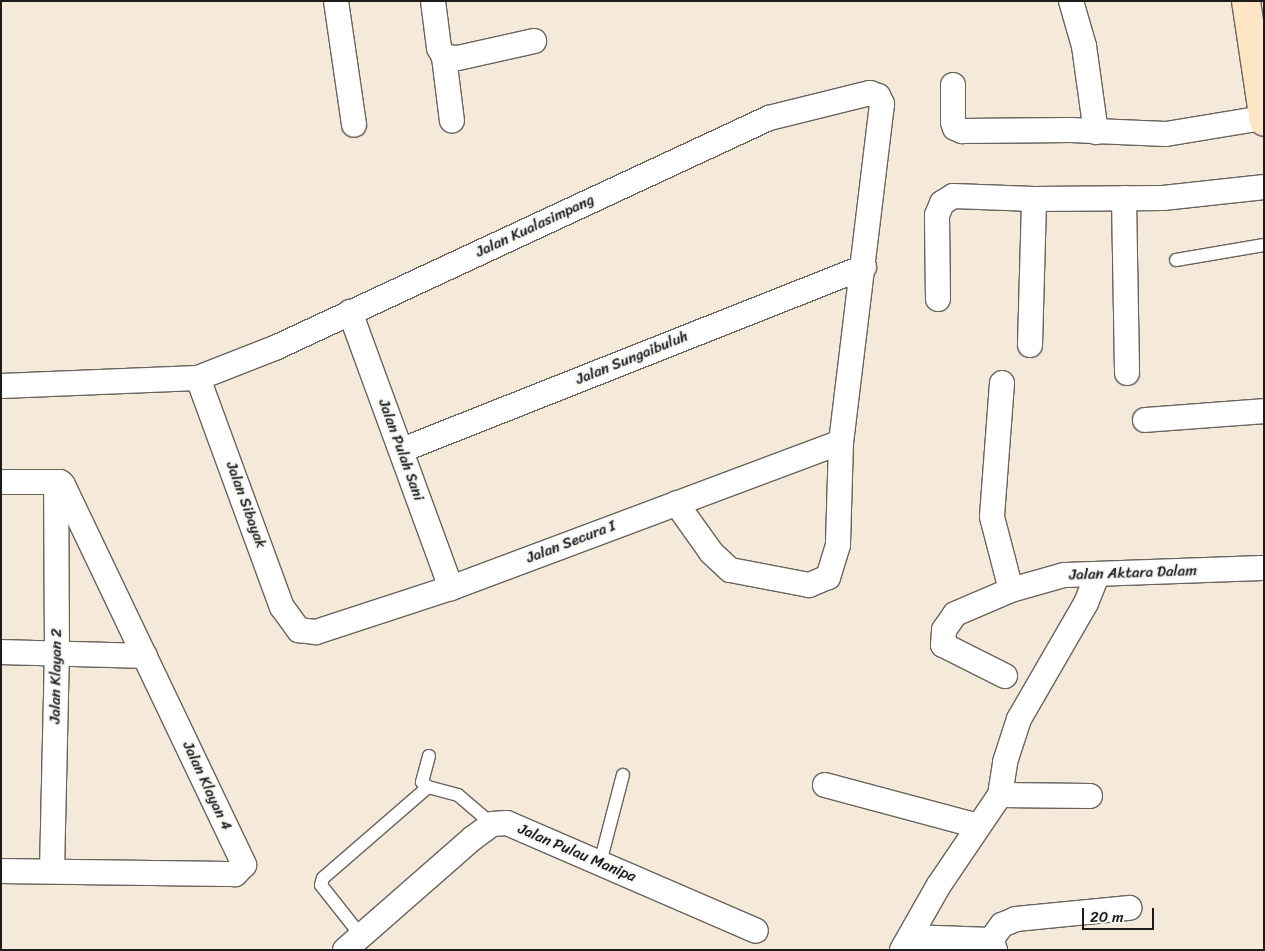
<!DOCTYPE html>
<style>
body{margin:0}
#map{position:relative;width:1265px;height:951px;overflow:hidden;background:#f5e9d9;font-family:Sriracha,sans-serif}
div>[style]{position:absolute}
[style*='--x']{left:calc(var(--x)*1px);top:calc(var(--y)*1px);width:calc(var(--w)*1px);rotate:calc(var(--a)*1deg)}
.roads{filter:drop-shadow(1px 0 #68645e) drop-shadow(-1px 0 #68645e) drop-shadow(0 1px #68645e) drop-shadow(0 -1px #68645e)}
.lane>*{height:12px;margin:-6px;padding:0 6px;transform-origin:6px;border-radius:6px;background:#fff}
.street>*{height:24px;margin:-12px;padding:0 12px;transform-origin:12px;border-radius:12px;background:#fff}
.secondary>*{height:28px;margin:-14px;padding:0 14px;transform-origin:14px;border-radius:14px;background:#fde5c5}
span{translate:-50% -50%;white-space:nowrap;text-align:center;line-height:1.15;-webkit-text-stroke:4px #f6f6f2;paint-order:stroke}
.street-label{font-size:15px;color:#1c1c1c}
.frame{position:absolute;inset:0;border:2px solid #1c1c1c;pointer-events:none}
.scale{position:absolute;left:1082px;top:908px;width:72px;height:22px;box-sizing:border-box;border:2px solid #1c1c1c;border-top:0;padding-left:6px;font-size:15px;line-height:18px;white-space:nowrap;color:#1c1c1c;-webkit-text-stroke:4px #f6f6f2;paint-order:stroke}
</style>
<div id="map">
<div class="roads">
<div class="lane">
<div style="--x:1176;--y:260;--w:89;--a:-9.7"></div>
<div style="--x:429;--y:756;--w:27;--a:105"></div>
<div style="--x:422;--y:782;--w:8;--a:40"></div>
<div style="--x:428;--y:787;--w:31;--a:15"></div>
<div style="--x:458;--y:795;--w:45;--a:40.5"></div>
<div style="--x:600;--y:863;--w:91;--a:-75.4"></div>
<div style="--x:362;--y:937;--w:66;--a:-128.3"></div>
<div style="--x:321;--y:885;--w:7;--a:-74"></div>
<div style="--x:323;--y:878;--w:139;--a:-40.9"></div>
</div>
<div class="street">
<div style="--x:336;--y:1;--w:125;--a:81.7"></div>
<div style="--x:433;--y:1;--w:47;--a:82.7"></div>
<div style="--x:439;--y:48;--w:10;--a:61"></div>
<div style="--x:444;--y:57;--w:14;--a:4"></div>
<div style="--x:458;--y:58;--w:78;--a:-12.6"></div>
<div style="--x:1071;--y:1;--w:47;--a:73.9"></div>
<div style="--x:1084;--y:46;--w:87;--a:82.1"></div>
<div style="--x:444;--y:57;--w:64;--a:82.9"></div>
<div style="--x:953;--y:85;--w:37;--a:90"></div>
<div style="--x:953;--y:122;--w:6;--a:72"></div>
<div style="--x:955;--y:128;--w:8;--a:23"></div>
<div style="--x:962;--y:131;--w:109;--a:-0.5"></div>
<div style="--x:1071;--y:130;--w:95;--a:2.4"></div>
<div style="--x:1166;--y:134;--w:98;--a:-9.4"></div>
<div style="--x:1124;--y:198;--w:175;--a:89"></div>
<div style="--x:938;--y:299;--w:84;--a:-90.7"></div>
<div style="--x:937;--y:215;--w:13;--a:-67"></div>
<div style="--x:942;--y:203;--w:13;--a:-32"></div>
<div style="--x:953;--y:196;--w:81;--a:2.1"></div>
<div style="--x:1034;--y:199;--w:129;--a:-0.4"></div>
<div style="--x:1163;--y:198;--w:102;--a:-6.2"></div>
<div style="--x:350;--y:312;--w:294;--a:69.9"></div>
<div style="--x:1030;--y:345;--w:146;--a:-88.4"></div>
<div style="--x:198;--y:378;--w:244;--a:69.9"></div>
<div style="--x:282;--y:607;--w:29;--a:54"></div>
<div style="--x:299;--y:630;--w:17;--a:7"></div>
<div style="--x:316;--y:632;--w:142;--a:-18.1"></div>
<div style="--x:451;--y:588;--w:416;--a:-20.5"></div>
<div style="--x:1002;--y:383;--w:134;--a:94.3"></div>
<div style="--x:992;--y:517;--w:75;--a:75.4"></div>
<div style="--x:1;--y:386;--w:197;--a:-2.3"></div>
<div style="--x:198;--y:378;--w:85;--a:-21.4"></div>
<div style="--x:277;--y:347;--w:543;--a:-24.96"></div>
<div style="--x:769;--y:118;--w:104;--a:-13.9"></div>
<div style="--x:870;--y:93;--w:9;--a:21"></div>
<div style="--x:878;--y:96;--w:9;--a:63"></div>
<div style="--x:882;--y:104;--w:340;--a:96.9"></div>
<div style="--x:841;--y:442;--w:103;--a:91.7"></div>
<div style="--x:838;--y:545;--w:34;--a:107"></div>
<div style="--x:828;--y:577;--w:21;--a:157"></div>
<div style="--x:809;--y:585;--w:80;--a:-169.2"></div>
<div style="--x:730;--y:570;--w:26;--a:-137"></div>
<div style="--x:711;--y:552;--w:60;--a:-125.5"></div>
<div style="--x:1145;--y:420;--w:119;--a:-4.3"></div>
<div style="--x:402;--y:450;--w:497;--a:-21.6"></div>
<div style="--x:1;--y:482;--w:59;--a:0"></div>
<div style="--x:60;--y:482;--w:4;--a:45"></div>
<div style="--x:63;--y:485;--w:421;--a:64.5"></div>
<div style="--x:244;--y:865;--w:13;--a:135"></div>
<div style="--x:235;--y:874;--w:234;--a:-179.3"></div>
<div style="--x:1;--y:652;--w:144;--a:1.6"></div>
<div style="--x:1005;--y:676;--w:69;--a:-153.4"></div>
<div style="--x:943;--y:645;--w:15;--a:-86"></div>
<div style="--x:944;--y:630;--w:19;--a:-55"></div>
<div style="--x:955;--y:614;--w:61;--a:-23.2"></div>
<div style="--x:1011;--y:590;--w:55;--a:-15.8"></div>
<div style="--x:1064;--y:575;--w:200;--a:-2"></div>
<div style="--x:825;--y:785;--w:158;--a:15"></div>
<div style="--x:1000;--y:795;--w:90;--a:0.6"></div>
<div style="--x:52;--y:871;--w:217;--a:-88.7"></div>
<div style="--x:57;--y:654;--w:172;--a:-90.3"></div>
<div style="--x:910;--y:937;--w:81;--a:2.1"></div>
<div style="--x:991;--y:940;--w:11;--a:68"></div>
<div style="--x:991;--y:940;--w:19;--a:-54"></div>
<div style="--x:1002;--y:925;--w:15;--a:-23"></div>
<div style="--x:1016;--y:919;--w:114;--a:-5.6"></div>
<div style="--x:345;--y:950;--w:170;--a:-41.2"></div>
<div style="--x:473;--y:838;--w:24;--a:-36"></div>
<div style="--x:492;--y:824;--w:15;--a:-4"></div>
<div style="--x:507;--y:823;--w:271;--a:23.4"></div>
<div style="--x:902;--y:950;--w:75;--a:-60.4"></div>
<div style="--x:939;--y:885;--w:109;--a:-55.9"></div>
<div style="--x:1000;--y:795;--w:33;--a:-81"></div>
<div style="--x:1005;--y:762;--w:45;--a:-72"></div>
<div style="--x:1019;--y:719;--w:134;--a:-60"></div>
<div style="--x:1086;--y:603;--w:29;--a:-68"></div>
</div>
<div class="secondary">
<div style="--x:1246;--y:1;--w:122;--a:81.5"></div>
</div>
</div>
<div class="street-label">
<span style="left:535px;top:226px;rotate:-25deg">Jalan Kualasimpang</span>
<span style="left:632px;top:358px;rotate:-22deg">Jalan Sungaibuluh</span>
<span style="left:401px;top:450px;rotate:70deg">Jalan Pulah Sani</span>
<span style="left:246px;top:505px;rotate:70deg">Jalan Sibayak</span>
<span style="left:571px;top:542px;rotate:-21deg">Jalan Secura I</span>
<span style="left:1133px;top:573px;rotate:-2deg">Jalan Aktara Dalam</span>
<span style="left:56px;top:676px;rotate:-89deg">Jalan Klayan 2</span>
<span style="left:207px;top:786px;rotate:65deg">Jalan Klayan 4</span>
<span style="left:577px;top:853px;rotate:23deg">Jalan Pulau Manipa</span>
</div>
<div class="frame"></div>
<div class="scale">20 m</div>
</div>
